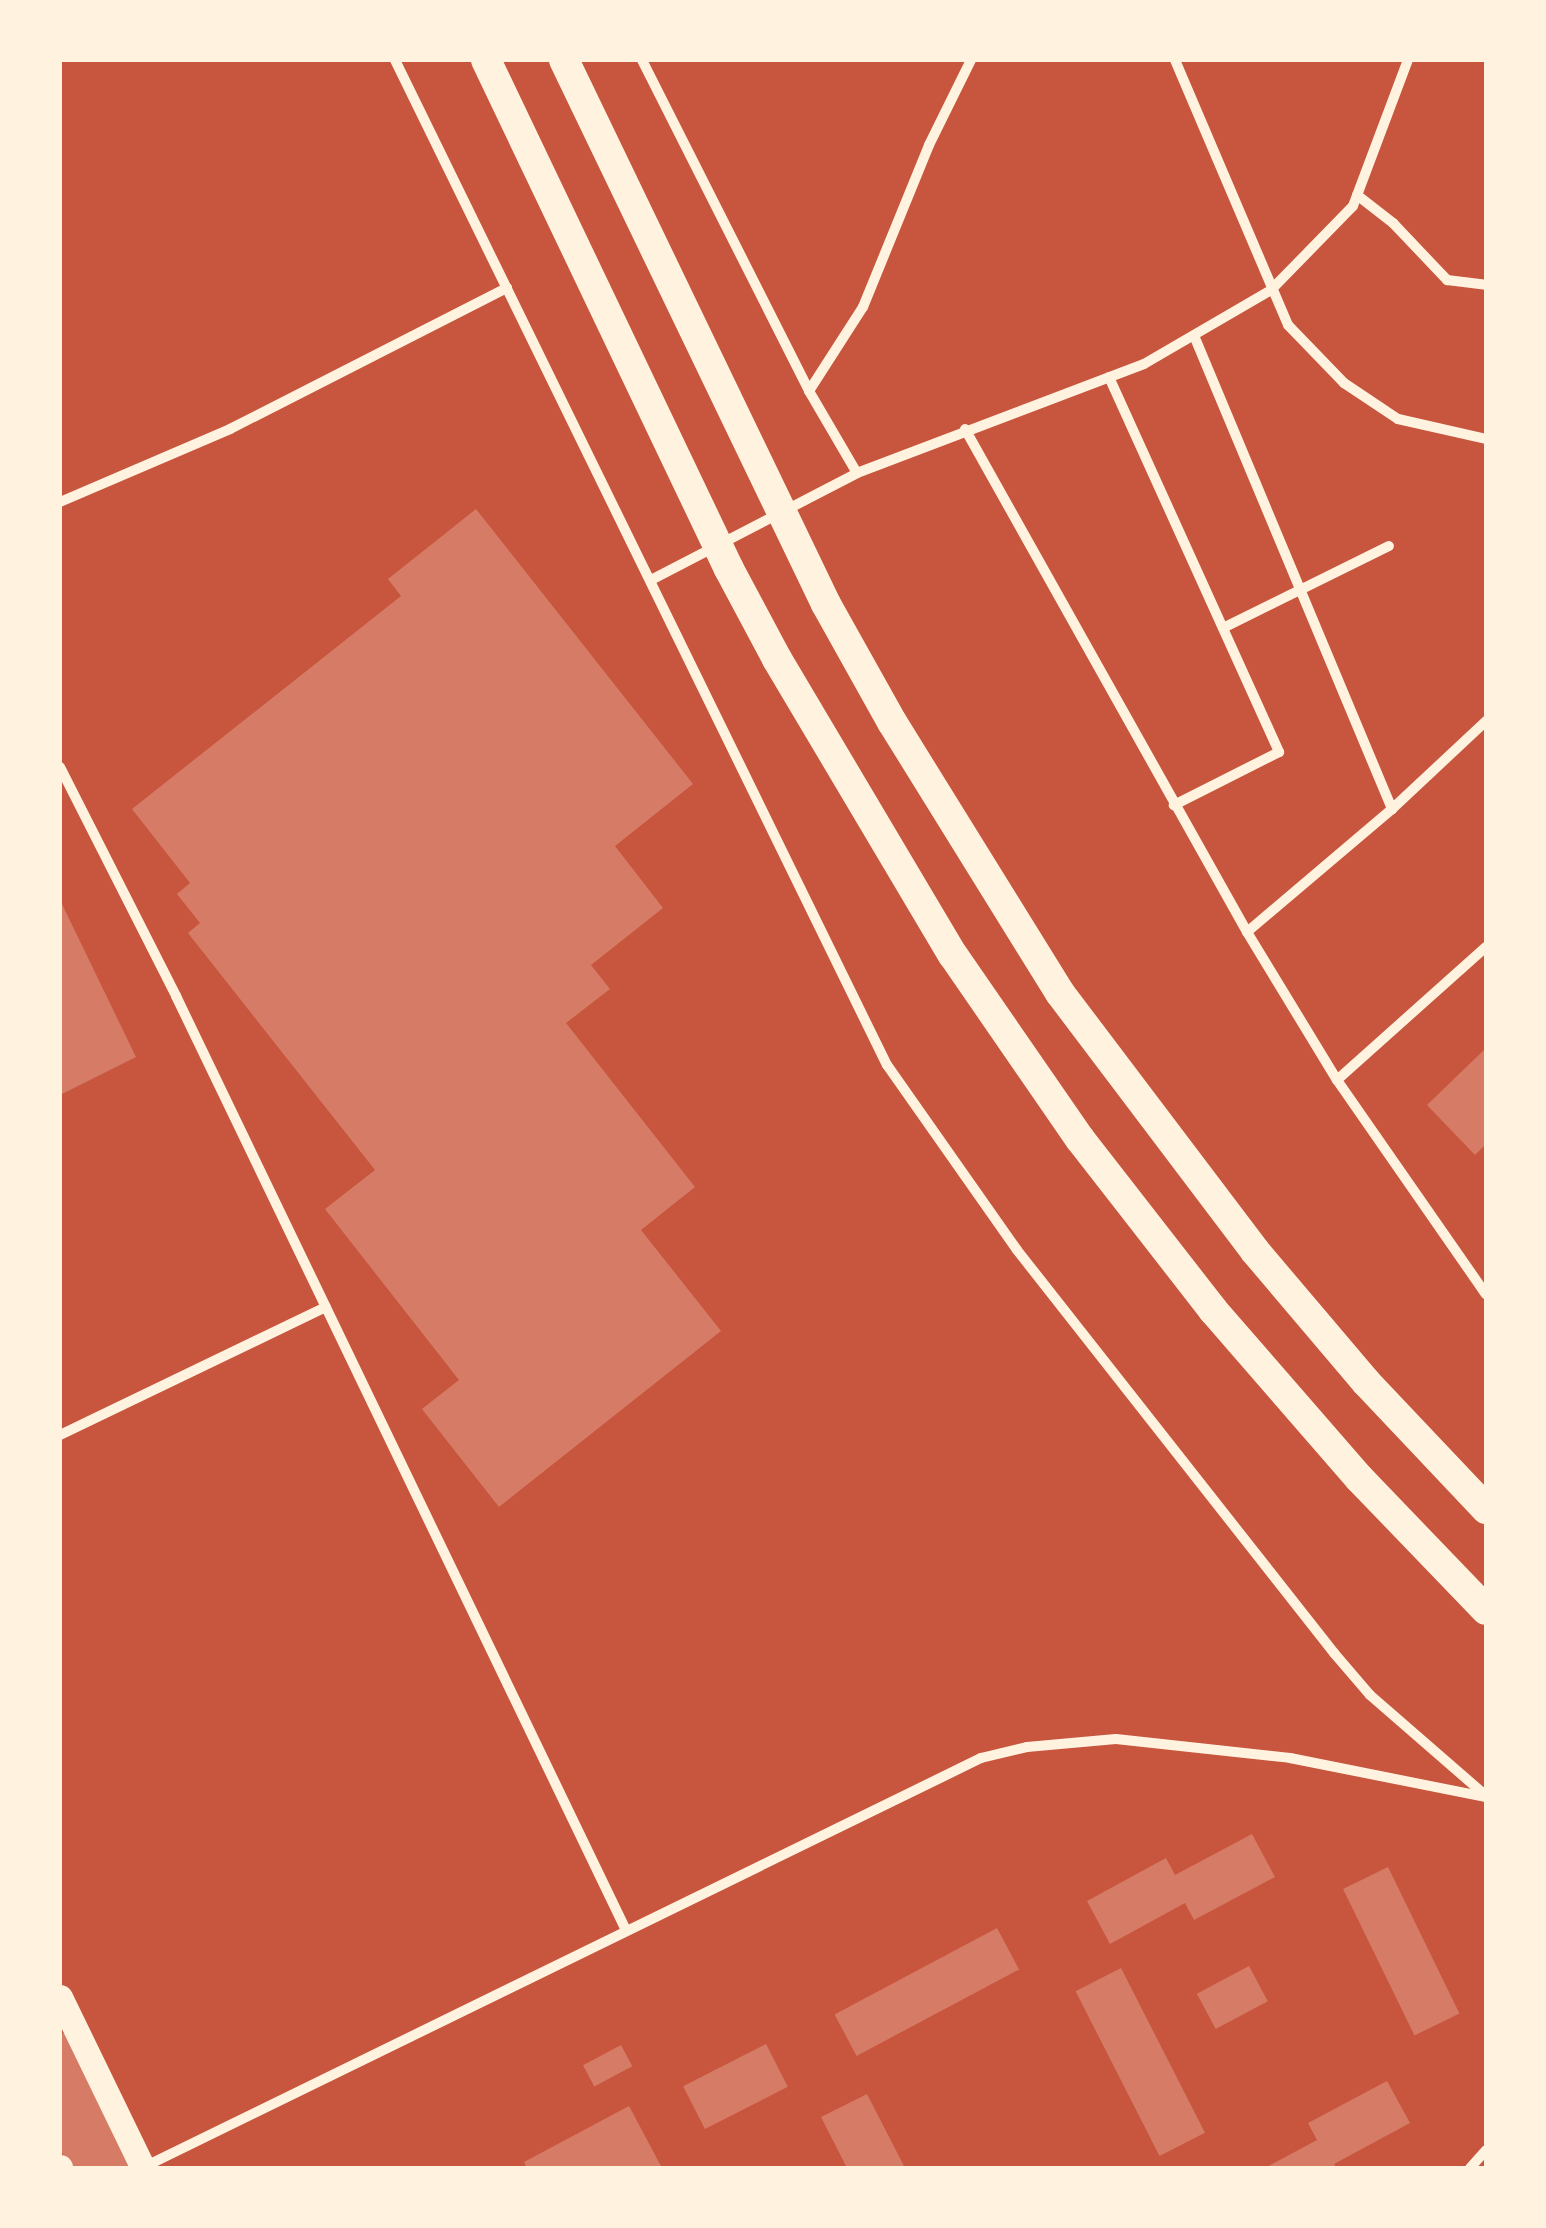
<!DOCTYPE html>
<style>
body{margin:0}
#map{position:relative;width:1546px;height:2228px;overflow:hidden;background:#c8553d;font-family:Montserrat,sans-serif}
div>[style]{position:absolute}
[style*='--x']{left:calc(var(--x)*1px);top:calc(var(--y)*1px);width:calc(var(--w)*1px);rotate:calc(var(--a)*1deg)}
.building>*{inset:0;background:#d67c66;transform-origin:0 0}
.minor>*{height:10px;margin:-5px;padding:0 5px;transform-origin:5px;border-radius:5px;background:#fff3e0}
.primary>*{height:25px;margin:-12.5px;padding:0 12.5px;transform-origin:12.5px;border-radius:12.5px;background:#fff3e0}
.motorway>*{height:30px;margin:-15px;padding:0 15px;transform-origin:15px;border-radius:15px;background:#fff3e0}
span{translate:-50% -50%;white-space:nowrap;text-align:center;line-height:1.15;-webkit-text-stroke:10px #fff3e0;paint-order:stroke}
.frame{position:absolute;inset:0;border:62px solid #fff3e0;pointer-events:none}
</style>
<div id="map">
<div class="building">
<div style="clip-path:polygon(476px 509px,693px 784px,615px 846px,663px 908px,591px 965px,610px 989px,566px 1023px,695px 1187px,641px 1230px,721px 1331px,499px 1507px,422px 1409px,459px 1380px,325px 1209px,375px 1170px,188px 933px,200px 923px,177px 894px,190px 883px,132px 809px,401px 596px,388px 579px)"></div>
<div style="clip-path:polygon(60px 900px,136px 1057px,60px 1095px)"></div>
<div style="clip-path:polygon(1486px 1048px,1486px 1144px,1475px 1155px,1427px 1105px)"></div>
<div style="clip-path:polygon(1252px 1834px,1275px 1877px,1194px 1920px,1185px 1903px,1110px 1944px,1087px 1901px,1166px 1858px,1175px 1875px)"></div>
<div style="left:1388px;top:1867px;width:163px;height:50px;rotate:64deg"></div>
<div style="left:997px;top:1928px;width:47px;height:184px;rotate:62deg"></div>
<div style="left:1249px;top:1966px;width:40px;height:59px;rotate:62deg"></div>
<div style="left:1121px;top:1968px;width:185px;height:51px;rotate:63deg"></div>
<div style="clip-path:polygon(75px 2027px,148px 2168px,70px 2168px,60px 2149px,60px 2035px)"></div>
<div style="left:766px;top:2044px;width:48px;height:93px;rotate:63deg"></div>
<div style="left:621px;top:2045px;width:24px;height:43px;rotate:62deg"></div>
<div style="clip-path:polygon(1387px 2081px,1410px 2123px,1334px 2164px,1337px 2168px,1265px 2168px,1317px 2140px,1308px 2123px)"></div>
<div style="clip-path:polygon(867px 2094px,905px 2168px,847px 2168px,821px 2117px)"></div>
<div style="clip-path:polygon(629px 2106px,662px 2168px,527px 2168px,524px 2162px)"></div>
</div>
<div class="minor">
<div style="--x:395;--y:60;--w:1119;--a:63.92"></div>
<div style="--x:887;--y:1065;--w:226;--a:54.9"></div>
<div style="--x:1017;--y:1250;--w:513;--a:51.81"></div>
<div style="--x:1334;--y:1653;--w:55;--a:49.4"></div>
<div style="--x:1370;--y:1695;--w:154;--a:41"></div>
<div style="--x:642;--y:60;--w:371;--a:63.2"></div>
<div style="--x:809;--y:391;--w:95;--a:59.7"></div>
<div style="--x:1175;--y:60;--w:288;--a:66.9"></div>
<div style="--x:1288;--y:325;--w:81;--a:46"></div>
<div style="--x:1344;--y:383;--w:65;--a:33.7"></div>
<div style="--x:1398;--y:419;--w:90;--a:12.8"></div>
<div style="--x:1357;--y:195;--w:46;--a:37.9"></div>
<div style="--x:1393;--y:223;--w:79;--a:46.5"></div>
<div style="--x:1447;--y:280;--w:39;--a:7"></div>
<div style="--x:1195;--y:338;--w:511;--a:67.3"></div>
<div style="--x:1109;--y:377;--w:412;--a:65.6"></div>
<div style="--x:1279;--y:752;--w:118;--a:153.2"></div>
<div style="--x:809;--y:391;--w:100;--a:-57.3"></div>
<div style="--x:863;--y:307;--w:175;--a:-67.8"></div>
<div style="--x:929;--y:145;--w:95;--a:-63.7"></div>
<div style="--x:965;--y:429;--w:577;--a:60.72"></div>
<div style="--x:1247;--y:932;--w:173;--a:58.7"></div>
<div style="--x:1337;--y:1080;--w:261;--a:55.2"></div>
<div style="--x:60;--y:502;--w:185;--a:-23.2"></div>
<div style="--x:230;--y:429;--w:311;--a:-27"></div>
<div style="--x:651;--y:580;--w:232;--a:-27.4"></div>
<div style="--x:857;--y:473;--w:307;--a:-20.8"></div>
<div style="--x:1144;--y:364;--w:147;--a:-30.2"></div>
<div style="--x:1271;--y:290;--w:117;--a:-45.7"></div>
<div style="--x:1353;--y:206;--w:156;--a:-69.4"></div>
<div style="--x:1223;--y:628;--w:185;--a:-26.3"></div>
<div style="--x:60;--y:767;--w:257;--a:63.1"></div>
<div style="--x:176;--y:996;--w:1037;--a:64.28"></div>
<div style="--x:1247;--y:932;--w:190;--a:-40.3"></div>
<div style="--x:1392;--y:809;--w:129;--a:-43.1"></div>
<div style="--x:1337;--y:1080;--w:200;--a:-41.8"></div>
<div style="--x:60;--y:1435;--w:295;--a:-25.7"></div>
<div style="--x:144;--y:2167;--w:932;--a:-26.04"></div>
<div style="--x:981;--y:1758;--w:47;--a:-13.4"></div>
<div style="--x:1027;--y:1747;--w:89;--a:-5.1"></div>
<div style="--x:1116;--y:1739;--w:175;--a:6.2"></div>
<div style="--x:1290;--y:1758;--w:200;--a:11.3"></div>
<div style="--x:1470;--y:2168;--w:24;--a:-48"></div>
</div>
<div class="primary">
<div style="--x:60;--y:1997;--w:190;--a:64.1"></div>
<div style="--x:60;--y:2167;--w:1;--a:90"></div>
</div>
<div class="motorway">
<div style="--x:486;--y:60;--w:564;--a:64.48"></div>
<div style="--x:729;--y:569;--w:102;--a:61.9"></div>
<div style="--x:777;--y:659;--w:344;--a:59.3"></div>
<div style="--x:953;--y:955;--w:224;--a:55.4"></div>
<div style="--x:1080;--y:1139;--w:217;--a:52.1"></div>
<div style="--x:1213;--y:1310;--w:223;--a:49"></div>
<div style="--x:1359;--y:1478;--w:183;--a:46.1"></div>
<div style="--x:564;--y:60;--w:604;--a:64.28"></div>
<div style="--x:826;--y:604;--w:135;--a:60.8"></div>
<div style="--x:892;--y:722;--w:319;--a:58.2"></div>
<div style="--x:1060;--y:993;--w:323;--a:52.9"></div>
<div style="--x:1255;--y:1251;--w:172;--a:49.7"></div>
<div style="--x:1366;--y:1382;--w:175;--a:46.6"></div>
</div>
<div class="frame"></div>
</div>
